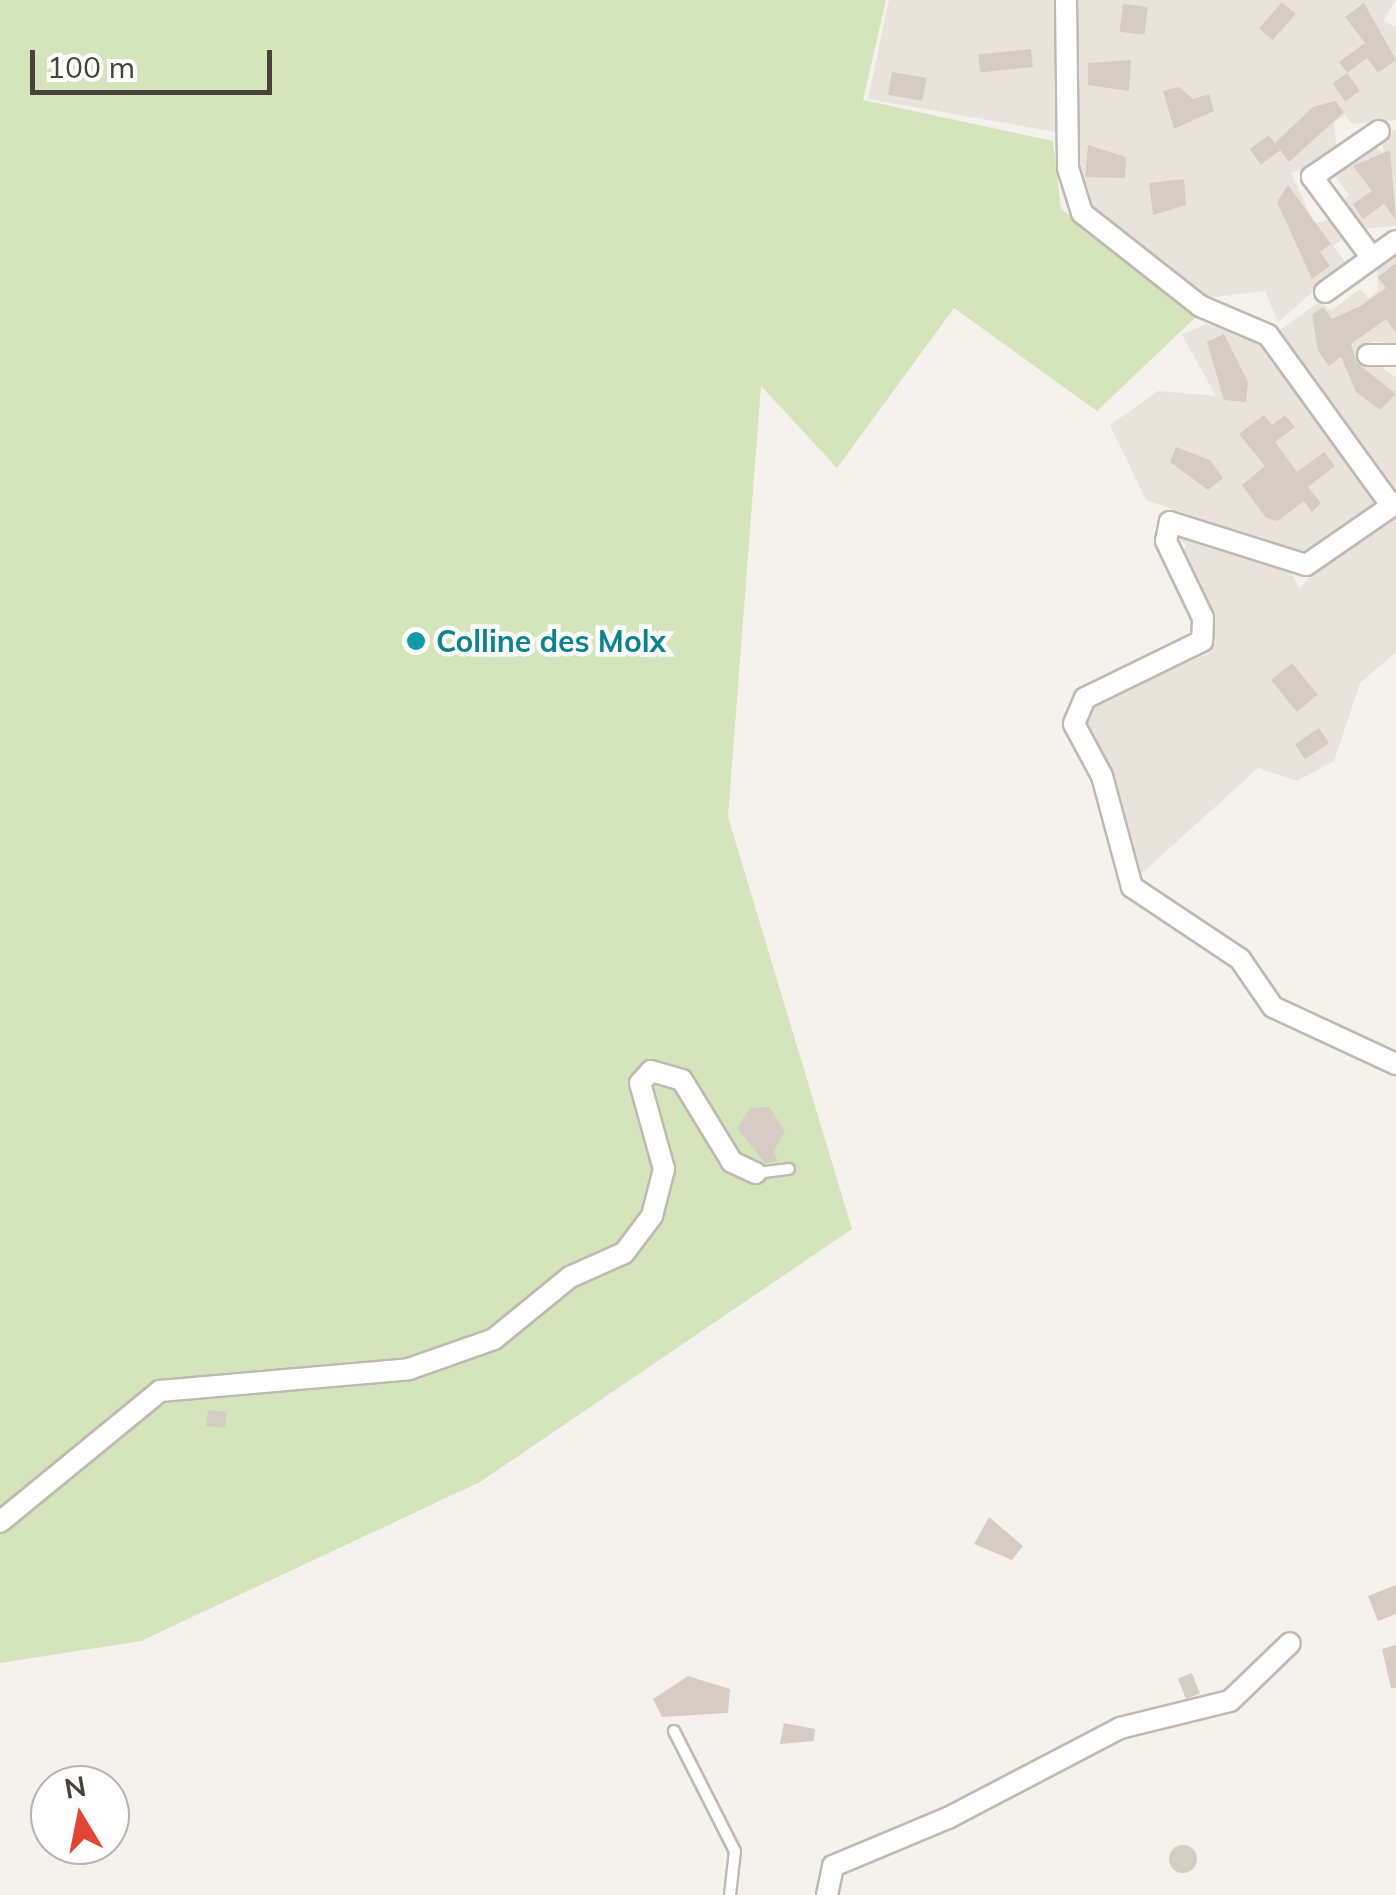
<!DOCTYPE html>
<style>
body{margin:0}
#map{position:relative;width:1396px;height:1895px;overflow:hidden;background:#f5f2ed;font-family:Mulish,sans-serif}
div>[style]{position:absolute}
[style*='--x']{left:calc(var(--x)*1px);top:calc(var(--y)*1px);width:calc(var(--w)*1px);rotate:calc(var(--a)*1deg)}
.residential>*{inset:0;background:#e8e3db}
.green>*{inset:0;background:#d4e4bb}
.building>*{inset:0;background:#d5cdc3;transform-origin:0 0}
.round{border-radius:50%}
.roads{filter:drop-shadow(2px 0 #bfb9b0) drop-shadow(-2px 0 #bfb9b0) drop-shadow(0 2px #bfb9b0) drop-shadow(0 -2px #bfb9b0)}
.service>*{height:10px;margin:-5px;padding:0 5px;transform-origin:5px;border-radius:5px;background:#fff}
.minor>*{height:20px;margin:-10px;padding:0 10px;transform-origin:10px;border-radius:10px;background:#fff}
.dots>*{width:28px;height:28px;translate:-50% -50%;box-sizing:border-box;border:5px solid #fff;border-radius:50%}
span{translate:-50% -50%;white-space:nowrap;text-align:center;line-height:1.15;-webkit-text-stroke:9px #fff;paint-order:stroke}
.culture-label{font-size:30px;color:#0d838f;font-weight:700}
.left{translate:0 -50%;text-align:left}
.north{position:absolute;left:30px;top:1765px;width:100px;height:100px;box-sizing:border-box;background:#fff;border:2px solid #b6b3b1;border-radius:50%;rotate:350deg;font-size:28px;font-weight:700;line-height:40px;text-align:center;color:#49423b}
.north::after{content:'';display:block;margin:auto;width:35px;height:45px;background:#e24536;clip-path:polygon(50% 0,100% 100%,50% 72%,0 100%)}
.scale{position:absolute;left:30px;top:50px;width:242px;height:45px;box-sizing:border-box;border:5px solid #49423b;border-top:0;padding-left:12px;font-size:30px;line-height:35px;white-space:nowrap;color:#49423b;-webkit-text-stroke:8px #fff;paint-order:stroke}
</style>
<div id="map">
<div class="residential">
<div style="clip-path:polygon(889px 0,1396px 0,1383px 21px,1396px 27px,1396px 120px,1352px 124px,1345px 115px,1334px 123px,1337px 153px,1291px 173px,1314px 223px,1332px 219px,1345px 237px,1333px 246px,1346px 263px,1278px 322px,1265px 291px,1206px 298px,1082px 204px,1073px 135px,868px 99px)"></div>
<div style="clip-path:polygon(1396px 129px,1396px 226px,1360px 229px,1339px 203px,1349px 195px,1334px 174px,1371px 145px,1383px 152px,1383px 138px)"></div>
<div style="clip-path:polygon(1396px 245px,1396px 344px,1373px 341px,1361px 351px,1396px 378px,1396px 490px,1280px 330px,1320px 301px,1331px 311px,1360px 289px,1368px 298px,1378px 291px,1377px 259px)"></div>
<div style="clip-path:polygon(1206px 324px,1257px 339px,1378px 504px,1321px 548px,1298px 552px,1146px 500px,1110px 425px,1158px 391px,1216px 396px,1182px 335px)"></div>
<div style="clip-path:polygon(1396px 515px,1396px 652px,1360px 683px,1334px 761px,1297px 781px,1258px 768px,1140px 875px,1082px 710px,1209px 653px,1216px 640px,1180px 563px,1186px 545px,1171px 531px,1288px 566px,1299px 588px,1328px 557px)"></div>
</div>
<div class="green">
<div style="clip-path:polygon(0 0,886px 0,863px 100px,1053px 141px,1061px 209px,1201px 312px,1097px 411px,954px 308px,837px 468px,761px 386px,728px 817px,852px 1229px,480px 1482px,141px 1641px,0 1663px)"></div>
</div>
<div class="building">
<div style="left:1282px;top:2px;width:18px;height:35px;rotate:41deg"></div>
<div style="clip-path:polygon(1364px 3px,1396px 60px,1378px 73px,1367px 58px,1347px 73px,1339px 62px,1365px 43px,1345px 17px)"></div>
<div style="left:1123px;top:4px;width:25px;height:28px;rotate:7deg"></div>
<div style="left:1031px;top:49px;width:18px;height:53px;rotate:84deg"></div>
<div style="clip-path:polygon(1131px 60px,1129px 91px,1088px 85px,1088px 63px)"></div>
<div style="left:892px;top:72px;width:35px;height:23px;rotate:10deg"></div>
<div style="left:1347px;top:73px;width:22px;height:18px;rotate:54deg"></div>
<div style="clip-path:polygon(1179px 87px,1193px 99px,1209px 94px,1214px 111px,1174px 129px,1163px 91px)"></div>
<div style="clip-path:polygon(1335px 101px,1344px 112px,1289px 162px,1275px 143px,1313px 107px)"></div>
<div style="left:1269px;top:135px;width:19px;height:24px;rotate:54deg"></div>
<div style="clip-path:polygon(1088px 145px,1126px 157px,1125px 178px,1085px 177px)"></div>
<div style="clip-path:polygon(1390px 150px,1396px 220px,1384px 204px,1363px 219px,1353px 204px,1372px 191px,1353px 166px)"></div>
<div style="clip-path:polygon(1184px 179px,1186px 205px,1153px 215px,1149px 183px)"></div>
<div style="clip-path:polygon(1288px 185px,1331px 244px,1320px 252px,1330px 266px,1312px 279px,1277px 202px)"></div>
<div style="clip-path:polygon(1396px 263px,1396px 333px,1386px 319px,1351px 344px,1357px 363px,1396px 394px,1380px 410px,1356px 392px,1341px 357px,1329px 366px,1318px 351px,1312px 315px,1323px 307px,1332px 319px,1362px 305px,1386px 288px,1378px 277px)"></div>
<div style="clip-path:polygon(1224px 334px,1248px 382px,1246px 402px,1224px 400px,1207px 342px)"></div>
<div style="clip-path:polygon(1264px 415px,1272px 425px,1285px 415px,1295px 427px,1275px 442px,1297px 472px,1324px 452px,1335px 466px,1308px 487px,1321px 503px,1312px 512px,1304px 501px,1278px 521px,1266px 518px,1242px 485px,1265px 466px,1239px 434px)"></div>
<div style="clip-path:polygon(1176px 447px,1210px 460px,1223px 478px,1208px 490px,1170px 462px)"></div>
<div style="left:1292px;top:663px;width:41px;height:27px;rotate:51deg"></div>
<div style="left:1319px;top:728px;width:18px;height:29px;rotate:56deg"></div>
<div style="clip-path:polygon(769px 1107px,785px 1131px,773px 1152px,778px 1161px,765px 1163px,737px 1128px,750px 1108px)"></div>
<div style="left:208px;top:1410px;width:19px;height:16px;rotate:6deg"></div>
<div style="clip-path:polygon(989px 1517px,1023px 1546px,1012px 1560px,974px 1544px)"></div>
<div style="clip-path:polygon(1396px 1585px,1396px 1614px,1378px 1621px,1368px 1596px)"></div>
<div style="clip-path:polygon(1396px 1645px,1396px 1688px,1391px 1688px,1382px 1649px)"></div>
<div style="left:1192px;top:1673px;width:22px;height:15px;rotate:69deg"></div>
<div style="clip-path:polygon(688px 1676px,730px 1689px,728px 1713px,662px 1717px,653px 1699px)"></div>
<div style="clip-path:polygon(784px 1723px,815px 1729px,814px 1741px,780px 1744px)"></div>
<div class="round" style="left:1169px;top:1845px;width:28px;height:28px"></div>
</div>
<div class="roads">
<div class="service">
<div style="--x:756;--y:1173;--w:33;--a:-7"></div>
<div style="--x:674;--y:1731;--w:135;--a:63.1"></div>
<div style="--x:735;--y:1851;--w:44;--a:96.5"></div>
</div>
<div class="minor">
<div style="--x:1066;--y:0;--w:168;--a:89.3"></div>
<div style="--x:1068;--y:168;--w:47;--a:72.7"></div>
<div style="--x:1082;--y:213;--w:150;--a:38.2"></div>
<div style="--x:1200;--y:306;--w:74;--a:23.1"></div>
<div style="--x:1268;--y:335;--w:211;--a:54.1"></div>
<div style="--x:1372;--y:258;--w:101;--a:-126.5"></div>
<div style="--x:1312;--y:177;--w:81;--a:-34.5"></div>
<div style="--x:1325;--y:292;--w:87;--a:-35.7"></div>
<div style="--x:1368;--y:355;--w:28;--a:0"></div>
<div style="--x:1396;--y:503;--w:109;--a:145.4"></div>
<div style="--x:1306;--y:565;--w:143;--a:-162.5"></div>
<div style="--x:1170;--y:522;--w:19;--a:102"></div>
<div style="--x:1166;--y:541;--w:85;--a:64.3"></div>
<div style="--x:1203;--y:618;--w:23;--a:92"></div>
<div style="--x:1202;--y:641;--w:130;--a:154"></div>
<div style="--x:1085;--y:698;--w:28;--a:113"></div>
<div style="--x:1074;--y:724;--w:59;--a:61.7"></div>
<div style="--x:1102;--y:776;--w:115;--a:74.9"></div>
<div style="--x:1132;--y:887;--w:130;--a:33.7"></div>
<div style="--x:1240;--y:959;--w:58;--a:55.5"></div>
<div style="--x:1273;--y:1007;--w:136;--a:24.9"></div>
<div style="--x:0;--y:1522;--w:207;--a:-39.3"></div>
<div style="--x:160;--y:1391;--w:250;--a:-5"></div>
<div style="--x:409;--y:1369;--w:90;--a:-19.4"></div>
<div style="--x:494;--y:1339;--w:98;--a:-39.2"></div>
<div style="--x:570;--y:1277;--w:59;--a:-24"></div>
<div style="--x:624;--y:1253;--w:46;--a:-52.9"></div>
<div style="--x:652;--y:1216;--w:49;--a:-75.7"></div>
<div style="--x:664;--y:1169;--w:89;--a:-105.6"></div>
<div style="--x:640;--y:1083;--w:16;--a:-47"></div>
<div style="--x:651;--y:1071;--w:32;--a:16"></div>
<div style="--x:682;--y:1080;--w:96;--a:58.6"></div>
<div style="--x:732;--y:1162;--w:26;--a:25"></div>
<div style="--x:827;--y:1895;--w:30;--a:-78"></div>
<div style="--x:833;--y:1866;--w:125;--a:-22.7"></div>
<div style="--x:948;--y:1818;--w:194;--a:-27.6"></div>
<div style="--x:1120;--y:1728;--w:113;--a:-13.8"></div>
<div style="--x:1230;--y:1701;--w:83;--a:-44"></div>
</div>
</div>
<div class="dots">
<div style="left:416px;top:641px;background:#0f9aa8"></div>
</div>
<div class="culture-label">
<span class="left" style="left:436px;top:641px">Colline des Molx</span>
</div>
<div class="north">N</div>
<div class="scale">100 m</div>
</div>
